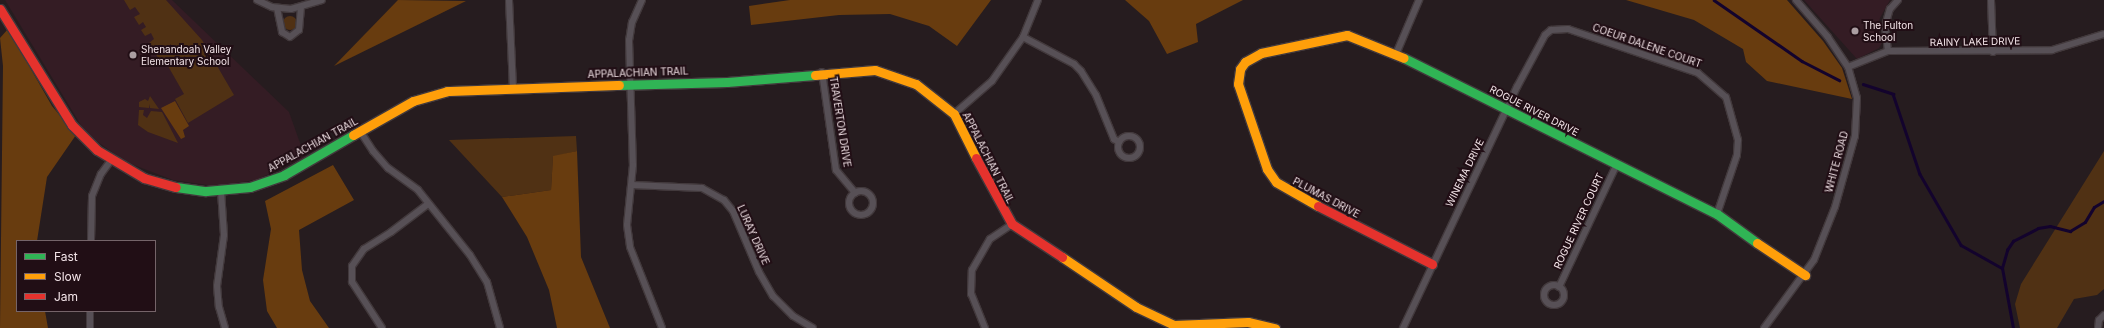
<!DOCTYPE html>
<style>
body{margin:0}
#map{position:relative;width:2104px;height:328px;overflow:hidden;background:#261c1f;font-family:Inter,sans-serif}
div>[style]{position:absolute}
[style*='--x']{left:calc(var(--x)*1px);top:calc(var(--y)*1px);width:calc(var(--w)*1px);rotate:calc(var(--a)*1deg)}
.built>*{inset:0;background:#341c24}
.green>*{inset:0;background:#503114}
.round{border-radius:50%}
.forest>*{inset:0;background:#683c0f}
.stream>*{height:2.5px;margin:-1.25px;padding:0 1.25px;transform-origin:1.25px;border-radius:1.25px;background:#13032d}
.roads{filter:drop-shadow(1px 0 #42393c) drop-shadow(-1px 0 #42393c) drop-shadow(0 1px #42393c) drop-shadow(0 -1px #42393c)}
.street>*{height:6px;margin:-3px;padding:0 3px;transform-origin:3px;border-radius:3px;background:#575056}
.street>.ring{margin:-3px;padding:0;box-sizing:content-box;background:none;border:6px solid #575056;border-radius:50%}
.fast>*{height:9px;margin:-4.5px;padding:0 4.5px;transform-origin:4.5px;border-radius:4.5px;background:#30b455}
.slow>*{height:9px;margin:-4.5px;padding:0 4.5px;transform-origin:4.5px;border-radius:4.5px;background:#ff9f0a}
.jam>*{height:9px;margin:-4.5px;padding:0 4.5px;transform-origin:4.5px;border-radius:4.5px;background:#e5322d}
.dots>*{width:11px;height:11px;translate:-50% -50%;box-sizing:border-box;border:2px solid #210e15;border-radius:50%}
span{translate:-50% -50%;white-space:nowrap;text-align:center;line-height:1.15;-webkit-text-stroke:4px #210e15;paint-order:stroke}
.poi-label{font-size:10px;color:#f3e4e8}
.left{translate:0 -50%;text-align:left}
.street-label{font-size:10px;color:#f3e4e8}
.legend{position:absolute;left:16px;top:240px;width:140px;height:72px;box-sizing:border-box;background:#210e15;border:1px solid #756469;margin:0;padding:5px 7px;list-style:none;font-size:12px;color:#f3e4e8}
.legend li{display:flex;align-items:center;gap:8px;height:20px}
.legend b{width:20px;border:1px solid #756469}
</style>
<div id="map">
<div class="built">
<div style="clip-path:polygon(5px 0,172px 0,289px 112px,305px 157px,256px 180px,215px 186px,173px 180px,126px 162px,95px 140px,82px 127px)"></div>
<div style="clip-path:polygon(1804px 0,1890px 0,1880px 18px,1878px 26px,1882px 43px,1879px 48px,1857px 59px)"></div>
</div>
<div class="green">
<div style="clip-path:polygon(124px 0,166px 0,202px 40px,234px 95px,188px 123px,175px 99px,184px 94px,164px 59px,160px 61px,149px 43px,154px 39px,151px 33px,145px 36px,141px 30px,146px 27px,143px 22px,139px 25px,134px 17px,140px 14px,135px 7px,130px 10px)"></div>
<div class="round" style="left:283px;top:16px;width:14px;height:14px"></div>
<div style="clip-path:polygon(150px 96px,159px 109px,150px 108px,150px 104px,149px 108px,139px 107px,139px 102px,145px 99px,148px 101px)"></div>
<div style="clip-path:polygon(139px 110px,144px 110px,143px 115px,147px 118px,151px 111px,162px 112px,178px 143px,148px 132px,138px 125px)"></div>
<div style="clip-path:polygon(576px 136px,577px 151px,553px 157px,551px 190px,502px 197px,449px 140px)"></div>
<div style="clip-path:polygon(2104px 151px,2104px 289px,2097px 295px,2074px 299px,2057px 328px,2020px 328px,2015px 304px,2021px 284px)"></div>
</div>
<div class="forest">
<div style="clip-path:polygon(398px 0,466px 1px,334px 66px)"></div>
<div style="clip-path:polygon(790px 0,991px 0,957px 46px,929px 26px,890px 14px,839px 15px,751px 25px,749px 6px)"></div>
<div style="clip-path:polygon(1125px 0,1243px 0,1196px 24px,1198px 42px,1167px 54px,1149px 21px)"></div>
<div style="clip-path:polygon(1626px 0,1787px 0,1823px 41px,1842px 68px,1852px 99px,1767px 81px,1746px 62px,1743px 49px,1694px 20px)"></div>
<div style="clip-path:polygon(8px 29px,52px 106px,76px 135px,47px 177px,37px 241px,17px 241px,17px 311px,45px 311px,48px 328px,0 328px,3px 66px,0 38px)"></div>
<div style="clip-path:polygon(175px 101px,189px 126px,183px 130px,185px 137px,181px 139px,161px 108px)"></div>
<div style="clip-path:polygon(577px 151px,581px 257px,610px 328px,557px 328px,549px 290px,527px 237px,502px 197px,551px 190px,553px 156px)"></div>
<div style="clip-path:polygon(333px 165px,354px 200px,299px 230px,302px 270px,310px 301px,329px 328px,277px 328px,267px 311px,263px 280px,271px 229px,265px 201px)"></div>
</div>
<div class="stream">
<div style="--x:1714;--y:0;--w:107;--a:34.7"></div>
<div style="--x:1802;--y:61;--w:42;--a:27.2"></div>
<div style="--x:1863;--y:84;--w:32;--a:18"></div>
<div style="--x:1893;--y:94;--w:84;--a:71.4"></div>
<div style="--x:1920;--y:174;--w:82;--a:60"></div>
<div style="--x:1961;--y:245;--w:47;--a:29.3"></div>
<div style="--x:2013;--y:328;--w:61;--a:-100.4"></div>
<div style="--x:2002;--y:268;--w:19;--a:-74"></div>
<div style="--x:2007;--y:250;--w:11;--a:-56"></div>
<div style="--x:2013;--y:241;--w:28;--a:-27"></div>
<div style="--x:2038;--y:228;--w:12;--a:-9"></div>
<div style="--x:2050;--y:226;--w:21;--a:14"></div>
<div style="--x:2070;--y:231;--w:17;--a:-31"></div>
<div style="--x:2085;--y:222;--w:17;--a:-59"></div>
<div style="--x:2094;--y:207;--w:12;--a:-31"></div>
</div>
<div class="roads">
<div class="street">
<div style="--x:257;--y:0;--w:17;--a:25"></div>
<div style="--x:272;--y:7;--w:19;--a:6"></div>
<div style="--x:291;--y:9;--w:32;--a:-16"></div>
<div style="--x:509;--y:0;--w:88;--a:87.4"></div>
<div style="--x:642;--y:0;--w:24;--a:114"></div>
<div style="--x:632;--y:22;--w:18;--a:99"></div>
<div style="--x:629;--y:40;--w:125;--a:88.2"></div>
<div style="--x:633;--y:165;--w:60;--a:95.7"></div>
<div style="--x:627;--y:225;--w:22;--a:82"></div>
<div style="--x:630;--y:247;--w:87;--a:68.4"></div>
<div style="--x:1991;--y:0;--w:52;--a:87.8"></div>
<div style="--x:277;--y:8;--w:25;--a:78"></div>
<div style="--x:282;--y:32;--w:9;--a:32"></div>
<div style="--x:290;--y:37;--w:11;--a:-38"></div>
<div style="--x:299;--y:30;--w:22;--a:-85"></div>
<div style="--x:1023;--y:37;--w:58;--a:27.9"></div>
<div style="--x:1074;--y:64;--w:10;--a:45"></div>
<div style="--x:1081;--y:71;--w:28;--a:58"></div>
<div style="--x:1096;--y:95;--w:48;--a:67.8"></div>
<div style="--x:1114;--y:139;--w:6;--a:31"></div>
<div style="--x:1888;--y:51;--w:25;--a:-97"></div>
<div style="--x:1885;--y:26;--w:18;--a:-74"></div>
<div style="--x:1890;--y:9;--w:12;--a:-48"></div>
<div style="--x:1396;--y:54;--w:59;--a:-66.9"></div>
<div style="--x:1848;--y:67;--w:43;--a:-21.8"></div>
<div style="--x:1888;--y:51;--w:164;--a:-0.3"></div>
<div style="--x:2052;--y:50;--w:54;--a:-17.1"></div>
<div style="--x:822;--y:72;--w:99;--a:81.9"></div>
<div style="--x:836;--y:170;--w:30;--a:50"></div>
<div style="--x:954;--y:114;--w:50;--a:-41"></div>
<div style="--x:992;--y:81;--w:54;--a:-54.8"></div>
<div style="--x:1023;--y:37;--w:40;--a:-68"></div>
<div style="--x:360;--y:131;--w:24;--a:57"></div>
<div style="--x:373;--y:151;--w:23;--a:49"></div>
<div style="--x:388;--y:168;--w:37;--a:36"></div>
<div style="--x:418;--y:190;--w:83;--a:51.3"></div>
<div style="--x:470;--y:255;--w:32;--a:58"></div>
<div style="--x:487;--y:282;--w:48;--a:74.2"></div>
<div class="ring" style="left:1118px;top:136px;width:16px;height:16px"></div>
<div style="--x:632;--y:185;--w:70;--a:2.5"></div>
<div style="--x:702;--y:188;--w:25;--a:29"></div>
<div style="--x:724;--y:200;--w:14;--a:51"></div>
<div style="--x:733;--y:211;--w:66;--a:66.9"></div>
<div style="--x:759;--y:272;--w:28;--a:60"></div>
<div style="--x:773;--y:296;--w:28;--a:45"></div>
<div style="--x:793;--y:316;--w:23;--a:31"></div>
<div class="ring" style="left:849px;top:191px;width:18px;height:18px"></div>
<div style="--x:221;--y:191;--w:44;--a:86.1"></div>
<div style="--x:224;--y:235;--w:51;--a:97.8"></div>
<div style="--x:217;--y:286;--w:21;--a:85"></div>
<div style="--x:219;--y:307;--w:22;--a:74"></div>
<div style="--x:91;--y:241;--w:45;--a:-88.7"></div>
<div style="--x:92;--y:196;--w:24;--a:-68"></div>
<div style="--x:101;--y:174;--w:17;--a:-54"></div>
<div class="ring" style="left:1544px;top:285px;width:14px;height:14px"></div>
<div style="--x:1559;--y:287;--w:136;--a:-64.8"></div>
<div style="--x:90;--y:328;--w:17;--a:-90"></div>
<div style="--x:382;--y:328;--w:55;--a:-123.1"></div>
<div style="--x:352;--y:282;--w:16;--a:-90"></div>
<div style="--x:352;--y:266;--w:21;--a:-55"></div>
<div style="--x:364;--y:249;--w:32;--a:-32"></div>
<div style="--x:391;--y:232;--w:46;--a:-37.1"></div>
<div style="--x:985;--y:328;--w:37;--a:-112"></div>
<div style="--x:971;--y:294;--w:24;--a:-88"></div>
<div style="--x:972;--y:270;--w:36;--a:-60"></div>
<div style="--x:990;--y:239;--w:27;--a:-34"></div>
<div style="--x:1403;--y:328;--w:267;--a:-64.7"></div>
<div style="--x:1517;--y:87;--w:59;--a:-61.7"></div>
<div style="--x:1545;--y:35;--w:8;--a:-40"></div>
<div style="--x:1551;--y:30;--w:17;--a:-3"></div>
<div style="--x:1568;--y:29;--w:137;--a:18.7"></div>
<div style="--x:1698;--y:73;--w:37;--a:41"></div>
<div style="--x:1726;--y:97;--w:45;--a:74.4"></div>
<div style="--x:1738;--y:140;--w:15;--a:94"></div>
<div style="--x:1737;--y:155;--w:62;--a:108.7"></div>
<div style="--x:1764;--y:328;--w:84;--a:-53.7"></div>
<div style="--x:1814;--y:260;--w:57;--a:-68.4"></div>
<div style="--x:1835;--y:207;--w:74;--a:-74.3"></div>
<div style="--x:1855;--y:136;--w:38;--a:-87"></div>
<div style="--x:1857;--y:98;--w:32;--a:-106"></div>
<div style="--x:1848;--y:67;--w:36;--a:-124"></div>
<div style="--x:1828;--y:37;--w:49;--a:-130.9"></div>
<div style="--x:2098;--y:328;--w:8;--a:-83"></div>
<div style="--x:2099;--y:320;--w:7;--a:-45"></div>
</div>
<div class="fast">
<div style="--x:1404;--y:58;--w:350;--a:26.5"></div>
<div style="--x:1717;--y:214;--w:49;--a:35.9"></div>
<div style="--x:619;--y:85;--w:108;--a:-1.6"></div>
<div style="--x:727;--y:82;--w:88;--a:-4.5"></div>
<div style="--x:176;--y:187;--w:30;--a:8"></div>
<div style="--x:206;--y:191;--w:44;--a:-5.2"></div>
<div style="--x:250;--y:187;--w:36;--a:-19"></div>
<div style="--x:284;--y:175;--w:80;--a:-30.1"></div>
</div>
<div class="slow">
<div style="--x:815;--y:75;--w:60;--a:-4.8"></div>
<div style="--x:875;--y:70;--w:43;--a:18.9"></div>
<div style="--x:916;--y:84;--w:48;--a:38.3"></div>
<div style="--x:954;--y:114;--w:49;--a:63.4"></div>
<div style="--x:353;--y:135;--w:69;--a:-29.5"></div>
<div style="--x:413;--y:101;--w:35;--a:-16"></div>
<div style="--x:447;--y:91;--w:172;--a:-2"></div>
<div style="--x:1318;--y:206;--w:48;--a:-150.3"></div>
<div style="--x:1276;--y:182;--w:16;--a:-125"></div>
<div style="--x:1267;--y:169;--w:90;--a:-108.8"></div>
<div style="--x:1238;--y:84;--w:15;--a:-82"></div>
<div style="--x:1240;--y:69;--w:9;--a:-54"></div>
<div style="--x:1245;--y:62;--w:18;--a:-29"></div>
<div style="--x:1261;--y:53;--w:88;--a:-11.8"></div>
<div style="--x:1347;--y:35;--w:61;--a:22"></div>
<div style="--x:1757;--y:243;--w:58;--a:33.7"></div>
<div style="--x:1062;--y:257;--w:89;--a:34"></div>
<div style="--x:1136;--y:307;--w:42;--a:25.3"></div>
<div style="--x:1174;--y:325;--w:74;--a:-2.3"></div>
<div style="--x:1248;--y:322;--w:28;--a:13"></div>
</div>
<div class="jam">
<div style="--x:0;--y:9;--w:137;--a:58.2"></div>
<div style="--x:72;--y:125;--w:35;--a:45"></div>
<div style="--x:97;--y:150;--w:55;--a:30.8"></div>
<div style="--x:144;--y:178;--w:33;--a:16"></div>
<div style="--x:976;--y:158;--w:75;--a:61.4"></div>
<div style="--x:1012;--y:224;--w:60;--a:33.4"></div>
<div style="--x:1318;--y:206;--w:128;--a:27"></div>
</div>
</div>
<div class="dots">
<div style="left:1855px;top:31px;background:#ab9ea2"></div>
<div style="left:133px;top:55px;background:#ab9ea2"></div>
</div>
<div class="poi-label">
<span class="left" style="left:1863px;top:31px">The Fulton<br>School</span>
<span class="left" style="left:141px;top:55px">Shenandoah Valley<br>Elementary School</span>
</div>
<div class="street-label">
<span style="left:1975px;top:42px;rotate:-1deg">RAINY LAKE DRIVE</span>
<span style="left:1647px;top:46px;rotate:19deg">COEUR DALENE COURT</span>
<span style="left:638px;top:73px;rotate:-2deg">APPALACHIAN TRAIL</span>
<span style="left:1534px;top:111px;rotate:27deg">ROGUE RIVER DRIVE</span>
<span style="left:840px;top:122px;rotate:81deg">TRAVERTON DRIVE</span>
<span style="left:313px;top:145px;rotate:-29deg">APPALACHIAN TRAIL</span>
<span style="left:988px;top:158px;rotate:63deg">APPALACHIAN TRAIL</span>
<span style="left:1837px;top:162px;rotate:-75deg">WHITE ROAD</span>
<span style="left:1465px;top:173px;rotate:-64deg">WINEMA DRIVE</span>
<span style="left:1326px;top:198px;rotate:28deg">PLUMAS DRIVE</span>
<span style="left:1579px;top:221px;rotate:-65deg">ROGUE RIVER COURT</span>
<span style="left:753px;top:235px;rotate:66deg">LURAY DRIVE</span>
</div>
<ul class="legend">
<li><b style="height:5px;background:#30b455"></b>Fast</li>
<li><b style="height:5px;background:#ff9f0a"></b>Slow</li>
<li><b style="height:5px;background:#e5322d"></b>Jam</li>
</ul>
</div>
